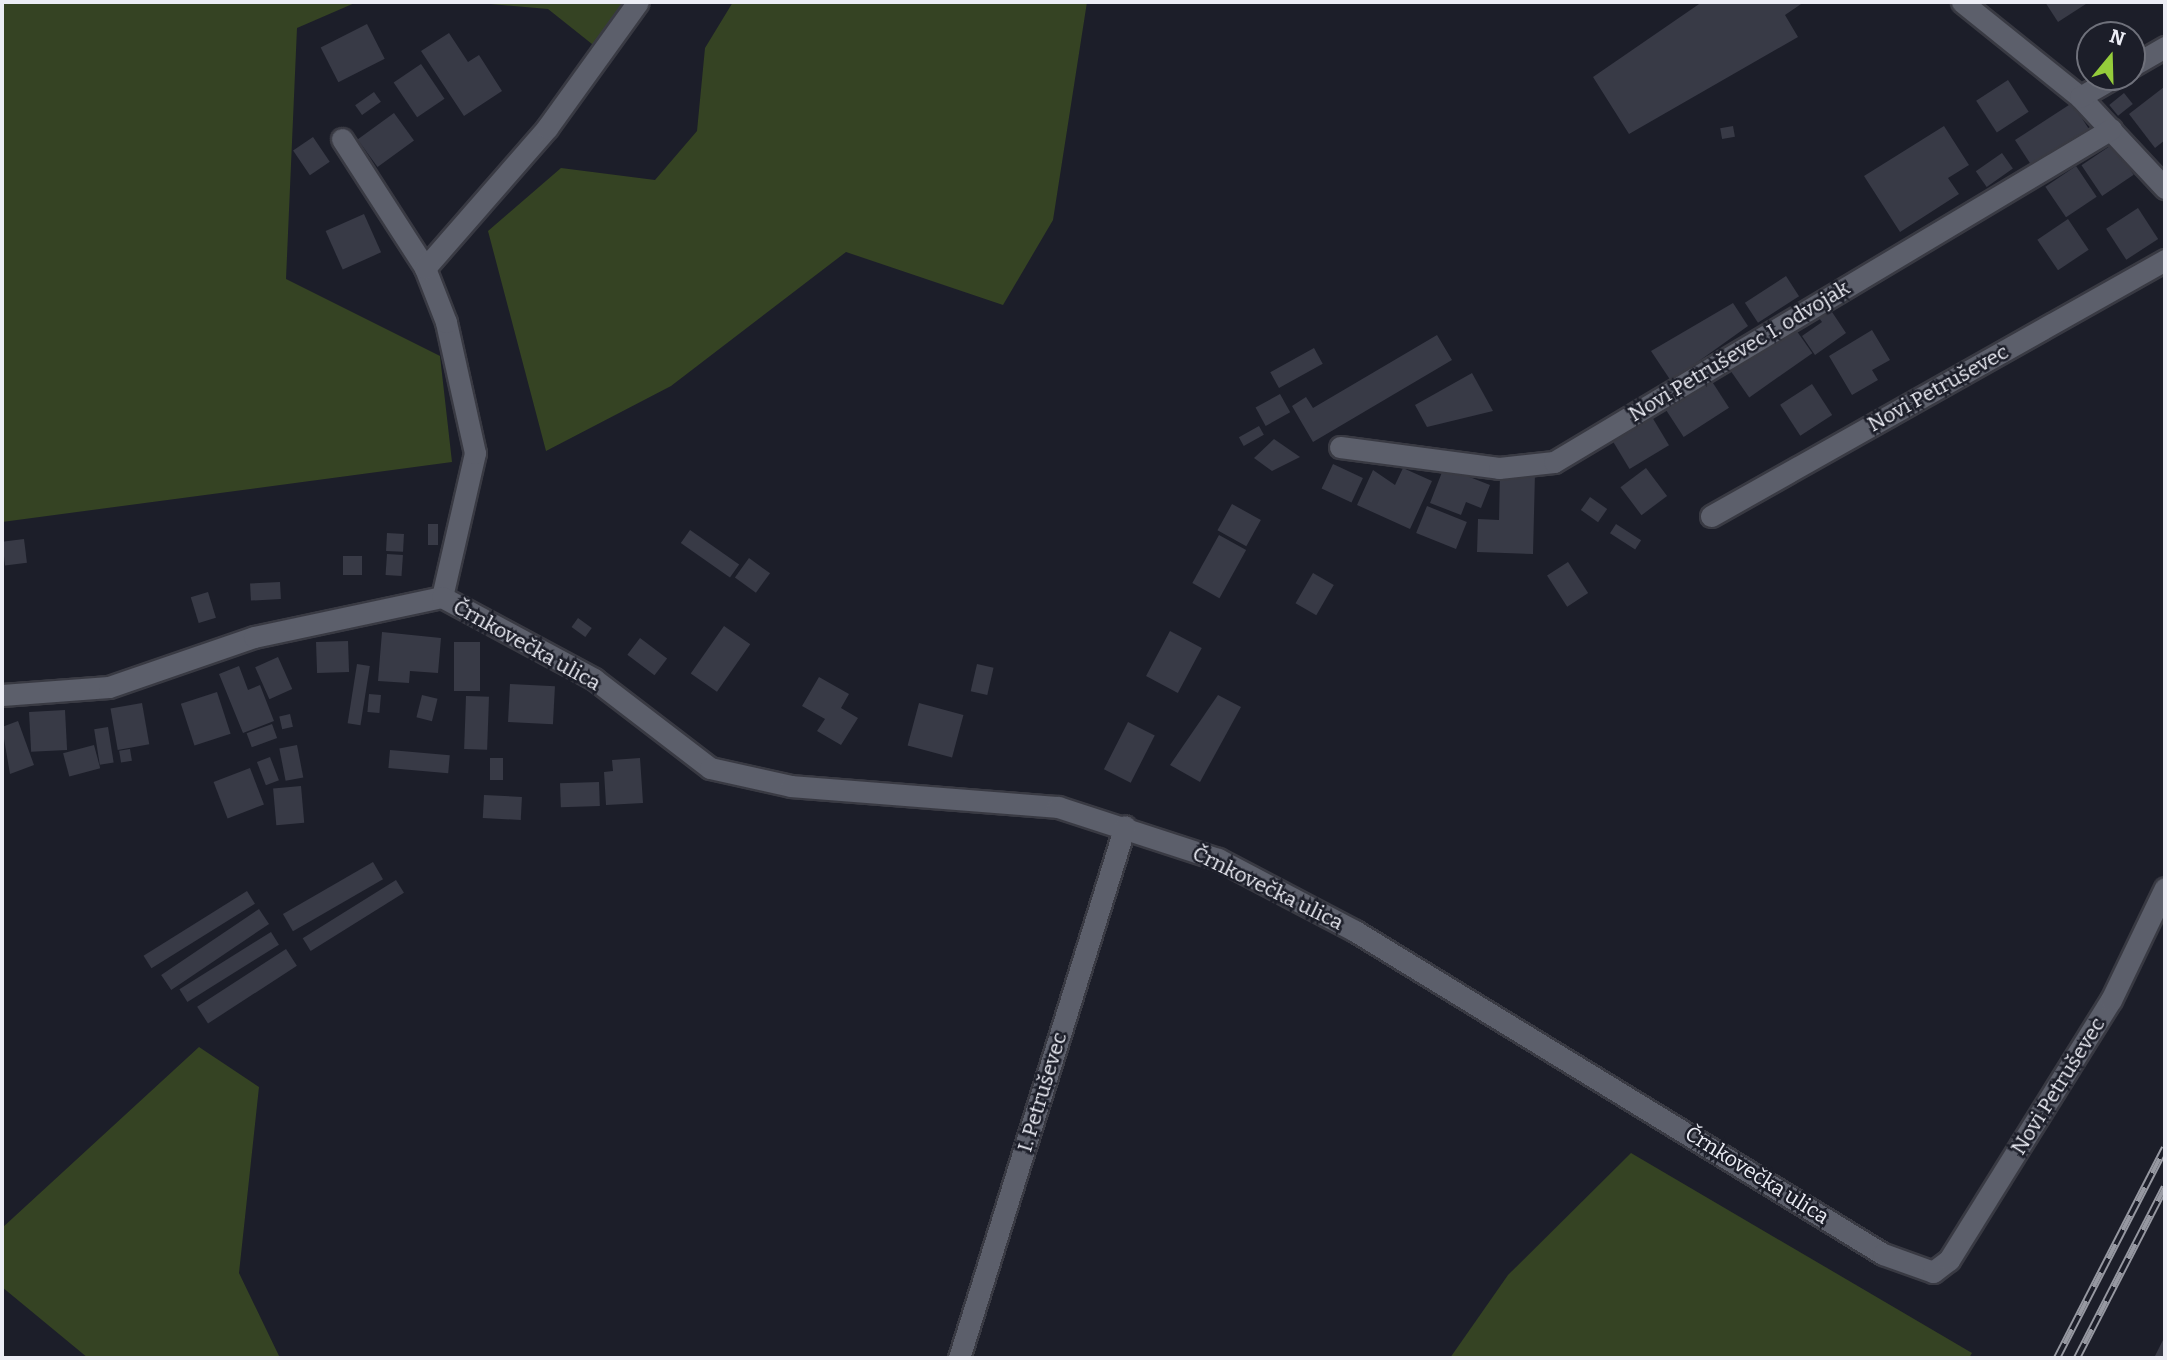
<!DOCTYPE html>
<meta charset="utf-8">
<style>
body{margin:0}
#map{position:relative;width:2167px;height:1360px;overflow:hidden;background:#1c1e29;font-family:Bitter,serif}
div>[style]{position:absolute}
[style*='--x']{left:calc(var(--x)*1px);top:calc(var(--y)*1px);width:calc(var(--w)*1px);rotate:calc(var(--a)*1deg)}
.green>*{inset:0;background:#354323}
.building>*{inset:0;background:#383a46;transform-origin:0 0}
.roads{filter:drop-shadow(2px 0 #393a43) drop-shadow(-2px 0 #393a43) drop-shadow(0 2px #393a43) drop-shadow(0 -2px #393a43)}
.minor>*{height:21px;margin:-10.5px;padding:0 10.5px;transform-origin:10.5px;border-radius:10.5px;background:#5c5f6b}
.rail>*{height:8px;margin-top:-4px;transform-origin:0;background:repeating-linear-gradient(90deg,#1c1e29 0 16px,#9698a1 0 32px);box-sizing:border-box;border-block:2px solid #9698a1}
span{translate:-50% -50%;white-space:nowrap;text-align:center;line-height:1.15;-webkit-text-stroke:5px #1c1e29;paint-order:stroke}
.street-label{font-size:21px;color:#ecedf5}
.frame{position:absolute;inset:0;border:4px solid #ecedf5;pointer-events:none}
.north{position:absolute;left:2076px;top:21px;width:70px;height:70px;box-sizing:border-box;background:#1c1e29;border:2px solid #6f717b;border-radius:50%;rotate:19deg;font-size:19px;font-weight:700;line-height:28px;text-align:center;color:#ecedf5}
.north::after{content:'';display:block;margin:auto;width:24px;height:32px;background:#95cc3b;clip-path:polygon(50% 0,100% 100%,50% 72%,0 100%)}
</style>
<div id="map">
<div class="green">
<div style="clip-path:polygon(2px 2px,357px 2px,297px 28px,286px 279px,440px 356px,452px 462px,2px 522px)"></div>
<div style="clip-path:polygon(468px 2px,627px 2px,597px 48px,548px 9px)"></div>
<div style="clip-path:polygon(733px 2px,1087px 2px,1053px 220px,1003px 305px,846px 252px,671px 386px,546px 451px,488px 231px,561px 168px,655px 180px,697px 131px,705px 48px)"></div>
<div style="clip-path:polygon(199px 1047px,259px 1087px,239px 1273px,280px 1358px,88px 1358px,2px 1287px,2px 1228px)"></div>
<div style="clip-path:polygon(1631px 1153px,1972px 1353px,1969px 1358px,1450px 1358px,1508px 1275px)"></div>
</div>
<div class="building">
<div style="clip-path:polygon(1702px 2px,1804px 2px,1785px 15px,1798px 37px,1629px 134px,1593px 77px)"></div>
<div style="clip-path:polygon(2045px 2px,2089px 2px,2058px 22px)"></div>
<div style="left:367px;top:24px;width:39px;height:52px;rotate:63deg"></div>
<div style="clip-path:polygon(449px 33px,468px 62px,479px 55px,502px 91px,464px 116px,421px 51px)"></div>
<div style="left:421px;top:64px;width:42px;height:33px;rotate:56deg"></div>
<div style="left:2008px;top:80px;width:38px;height:38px;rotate:57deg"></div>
<div style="clip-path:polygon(2164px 87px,2165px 140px,2155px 148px,2129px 114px)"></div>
<div style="left:374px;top:92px;width:12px;height:23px;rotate:55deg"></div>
<div style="left:2124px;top:93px;width:14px;height:19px;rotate:51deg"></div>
<div style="left:2072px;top:103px;width:31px;height:68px;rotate:57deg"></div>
<div style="left:394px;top:113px;width:34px;height:45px;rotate:54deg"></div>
<div style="left:1733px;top:126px;width:11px;height:13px;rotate:80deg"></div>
<div style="clip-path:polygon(1944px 126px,1969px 165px,1948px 178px,1959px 194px,1900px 232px,1864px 176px)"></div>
<div style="left:313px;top:137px;width:30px;height:24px;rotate:56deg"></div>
<div style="left:2113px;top:144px;width:37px;height:38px;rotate:56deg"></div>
<div style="left:2002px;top:153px;width:19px;height:32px;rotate:55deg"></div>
<div style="left:2076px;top:166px;width:37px;height:37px;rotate:56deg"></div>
<div style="left:2138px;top:208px;width:37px;height:38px;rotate:57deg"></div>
<div style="left:364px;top:214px;width:42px;height:42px;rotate:66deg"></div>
<div style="left:2068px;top:219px;width:37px;height:37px;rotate:56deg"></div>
<div style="left:1786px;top:276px;width:24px;height:49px;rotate:57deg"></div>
<div style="clip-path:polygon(1733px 303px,1748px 326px,1671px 381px,1651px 351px)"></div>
<div style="clip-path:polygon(1828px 306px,1846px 333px,1815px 355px,1802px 336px,1822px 322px,1816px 314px)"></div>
<div style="left:1794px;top:327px;width:32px;height:77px;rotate:55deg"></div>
<div style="clip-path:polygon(1872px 330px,1890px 360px,1872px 370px,1878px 380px,1852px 395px,1829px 356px)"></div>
<div style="clip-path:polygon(1437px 335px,1452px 360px,1313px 442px,1292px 406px,1306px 397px,1313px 408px)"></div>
<div style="left:1314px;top:348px;width:18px;height:50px;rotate:61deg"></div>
<div style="clip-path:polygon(1472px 373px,1493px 411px,1427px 427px,1415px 405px)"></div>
<div style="left:1711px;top:380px;width:33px;height:54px;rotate:57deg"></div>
<div style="left:1812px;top:384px;width:37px;height:38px;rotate:57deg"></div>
<div style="left:1280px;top:394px;width:21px;height:28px;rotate:61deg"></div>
<div style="left:1652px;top:417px;width:33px;height:46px;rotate:59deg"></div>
<div style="left:1259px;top:426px;width:10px;height:23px;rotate:61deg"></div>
<div style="clip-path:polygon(1274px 439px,1300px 457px,1272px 471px,1254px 458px)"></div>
<div style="left:1333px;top:464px;width:33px;height:27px;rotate:25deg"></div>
<div style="clip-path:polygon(1444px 467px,1490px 485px,1481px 508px,1466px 502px,1461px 515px,1430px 503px)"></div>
<div style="clip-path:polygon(1403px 468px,1432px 481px,1410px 529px,1357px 505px,1373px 470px,1395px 485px)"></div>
<div style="left:1646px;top:468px;width:35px;height:32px;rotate:53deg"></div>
<div style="clip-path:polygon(1500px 472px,1535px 473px,1533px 554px,1477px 552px,1478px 519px,1499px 520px)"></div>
<div style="left:1590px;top:497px;width:21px;height:16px;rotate:35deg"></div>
<div style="left:1232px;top:504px;width:33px;height:30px;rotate:29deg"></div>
<div style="left:1427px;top:506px;width:43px;height:29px;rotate:22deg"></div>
<div style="left:428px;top:524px;width:10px;height:21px"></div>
<div style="left:1616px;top:524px;width:30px;height:11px;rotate:33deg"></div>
<div style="left:690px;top:530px;width:60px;height:16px;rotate:35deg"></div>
<div style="left:387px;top:533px;width:17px;height:18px;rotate:3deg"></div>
<div style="left:1219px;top:535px;width:31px;height:55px;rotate:29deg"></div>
<div style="left:24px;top:539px;width:24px;height:22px;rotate:83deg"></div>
<div style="left:387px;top:554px;width:16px;height:21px;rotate:4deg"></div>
<div style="left:343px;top:556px;width:19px;height:19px"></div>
<div style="left:749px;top:558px;width:26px;height:24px;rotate:36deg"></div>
<div style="left:1568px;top:562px;width:37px;height:25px;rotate:57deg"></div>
<div style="left:1313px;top:573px;width:24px;height:35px;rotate:30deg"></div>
<div style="left:280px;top:582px;width:17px;height:30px;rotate:87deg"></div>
<div style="left:208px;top:592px;width:27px;height:18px;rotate:73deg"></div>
<div style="left:578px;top:618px;width:17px;height:11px;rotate:36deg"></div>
<div style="left:724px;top:626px;width:32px;height:58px;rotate:35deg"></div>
<div style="left:1170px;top:631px;width:36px;height:51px;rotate:28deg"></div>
<div style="clip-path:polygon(382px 632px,441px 638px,438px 673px,410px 671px,409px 683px,378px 681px)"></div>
<div style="left:640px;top:638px;width:34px;height:21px;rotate:37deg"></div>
<div style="left:348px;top:641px;width:31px;height:32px;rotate:88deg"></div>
<div style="left:454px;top:642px;width:26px;height:49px"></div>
<div style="left:278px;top:657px;width:35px;height:25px;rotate:66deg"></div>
<div style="left:357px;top:664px;width:13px;height:60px;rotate:9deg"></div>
<div style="left:977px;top:664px;width:17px;height:28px;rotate:13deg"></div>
<div style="clip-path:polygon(239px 666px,248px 690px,260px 685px,274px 721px,243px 733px,219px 674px)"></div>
<div style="clip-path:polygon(819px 677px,849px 694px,841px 708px,858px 718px,841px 745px,817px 731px,825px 719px,802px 706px)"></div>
<div style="left:510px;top:684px;width:45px;height:38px;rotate:3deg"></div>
<div style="left:217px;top:692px;width:44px;height:38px;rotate:72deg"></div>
<div style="left:369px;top:694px;width:12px;height:18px;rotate:5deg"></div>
<div style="left:422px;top:695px;width:16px;height:23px;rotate:14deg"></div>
<div style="clip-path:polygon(1218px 695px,1241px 707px,1200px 782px,1170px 765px)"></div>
<div style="left:466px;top:696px;width:23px;height:53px;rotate:2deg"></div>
<div style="left:142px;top:703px;width:42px;height:32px;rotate:80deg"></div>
<div style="left:919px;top:703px;width:46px;height:44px;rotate:15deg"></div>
<div style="left:65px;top:710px;width:40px;height:36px;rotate:87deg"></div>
<div style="left:290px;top:714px;width:13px;height:11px;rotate:77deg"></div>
<div style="clip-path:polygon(18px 721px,34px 765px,10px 774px,2px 727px)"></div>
<div style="left:1128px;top:722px;width:30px;height:53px;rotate:27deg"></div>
<div style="left:272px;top:724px;width:15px;height:27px;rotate:70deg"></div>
<div style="left:108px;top:727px;width:36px;height:14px;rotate:81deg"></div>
<div style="left:94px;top:745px;width:24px;height:32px;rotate:75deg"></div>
<div style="left:297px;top:745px;width:33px;height:18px;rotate:79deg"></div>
<div style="left:130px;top:749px;width:12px;height:11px;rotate:81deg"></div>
<div style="left:390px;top:750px;width:60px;height:18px;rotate:5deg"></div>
<div style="left:270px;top:757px;width:25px;height:14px;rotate:69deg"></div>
<div style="left:490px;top:758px;width:13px;height:22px"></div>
<div style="clip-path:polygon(640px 758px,643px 803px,606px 805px,604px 772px,613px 771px,612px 760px)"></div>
<div style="left:250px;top:768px;width:39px;height:39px;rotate:69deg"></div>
<div style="left:599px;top:782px;width:24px;height:39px;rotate:88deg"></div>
<div style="left:301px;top:786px;width:37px;height:28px;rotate:85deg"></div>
<div style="left:484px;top:795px;width:38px;height:23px;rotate:3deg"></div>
<div style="left:373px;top:862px;width:20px;height:104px;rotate:60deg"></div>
<div style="left:396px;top:880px;width:15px;height:110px;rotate:58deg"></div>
<div style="left:247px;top:891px;width:15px;height:122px;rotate:58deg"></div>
<div style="left:259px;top:909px;width:18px;height:118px;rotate:56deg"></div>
<div style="left:271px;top:932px;width:15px;height:108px;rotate:58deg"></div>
<div style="left:286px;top:949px;width:20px;height:106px;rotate:57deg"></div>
<div style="clip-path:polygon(2165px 1336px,2165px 1358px,2154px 1358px)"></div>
</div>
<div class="roads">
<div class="minor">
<div style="--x:1962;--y:2;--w:151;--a:38.8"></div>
<div style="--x:2080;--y:97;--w:125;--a:47"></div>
<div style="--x:2132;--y:66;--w:38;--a:-30"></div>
<div style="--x:2080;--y:97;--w:39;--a:-30"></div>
<div style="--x:342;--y:139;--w:153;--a:57.2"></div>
<div style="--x:1340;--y:447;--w:160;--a:7.5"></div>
<div style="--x:1499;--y:468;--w:55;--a:-6.2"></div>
<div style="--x:1554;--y:462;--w:649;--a:-30.87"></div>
<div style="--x:1711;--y:516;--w:521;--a:-29.42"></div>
<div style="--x:442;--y:597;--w:148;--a:-77.1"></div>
<div style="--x:475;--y:453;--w:134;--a:-102.5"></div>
<div style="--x:446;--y:322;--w:58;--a:-111.3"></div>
<div style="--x:425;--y:268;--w:186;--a:-48.9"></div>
<div style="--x:547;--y:128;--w:155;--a:-54.2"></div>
<div style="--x:2;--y:695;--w:107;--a:-4.3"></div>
<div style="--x:109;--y:687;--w:153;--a:-19"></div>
<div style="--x:254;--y:637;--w:192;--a:-12"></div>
<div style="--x:442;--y:597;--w:173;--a:28.3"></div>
<div style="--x:594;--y:679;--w:146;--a:37.5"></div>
<div style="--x:710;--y:768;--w:83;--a:12.5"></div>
<div style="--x:791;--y:786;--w:268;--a:4.5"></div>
<div style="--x:1058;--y:807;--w:168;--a:18"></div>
<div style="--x:1218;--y:859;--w:155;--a:27.7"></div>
<div style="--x:1355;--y:931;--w:619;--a:31.46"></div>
<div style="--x:1883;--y:1254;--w:53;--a:19.8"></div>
<div style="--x:1933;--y:1272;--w:20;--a:-37"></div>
<div style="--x:1949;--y:1260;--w:306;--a:-58.1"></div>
<div style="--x:2111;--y:1000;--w:124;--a:-64.3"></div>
<div style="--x:959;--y:1358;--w:557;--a:-72.67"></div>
</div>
</div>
<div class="rail">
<div style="--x:2057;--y:1358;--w:236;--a:-62.8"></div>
<div style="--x:2077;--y:1358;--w:192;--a:-62.8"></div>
</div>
<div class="street-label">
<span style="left:1739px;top:351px;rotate:-31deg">Novi Petruševec I. odvojak</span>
<span style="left:1938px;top:388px;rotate:-29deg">Novi Petruševec</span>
<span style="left:527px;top:645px;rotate:29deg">Črnkovečka ulica</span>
<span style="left:1268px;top:888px;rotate:26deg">Črnkovečka ulica</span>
<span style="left:2058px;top:1086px;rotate:-58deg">Novi Petruševec</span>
<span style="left:1042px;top:1092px;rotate:-73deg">I. Petruševec</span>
<span style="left:1757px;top:1175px;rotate:32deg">Črnkovečka ulica</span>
</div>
<div class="frame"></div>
<div class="north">N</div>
</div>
